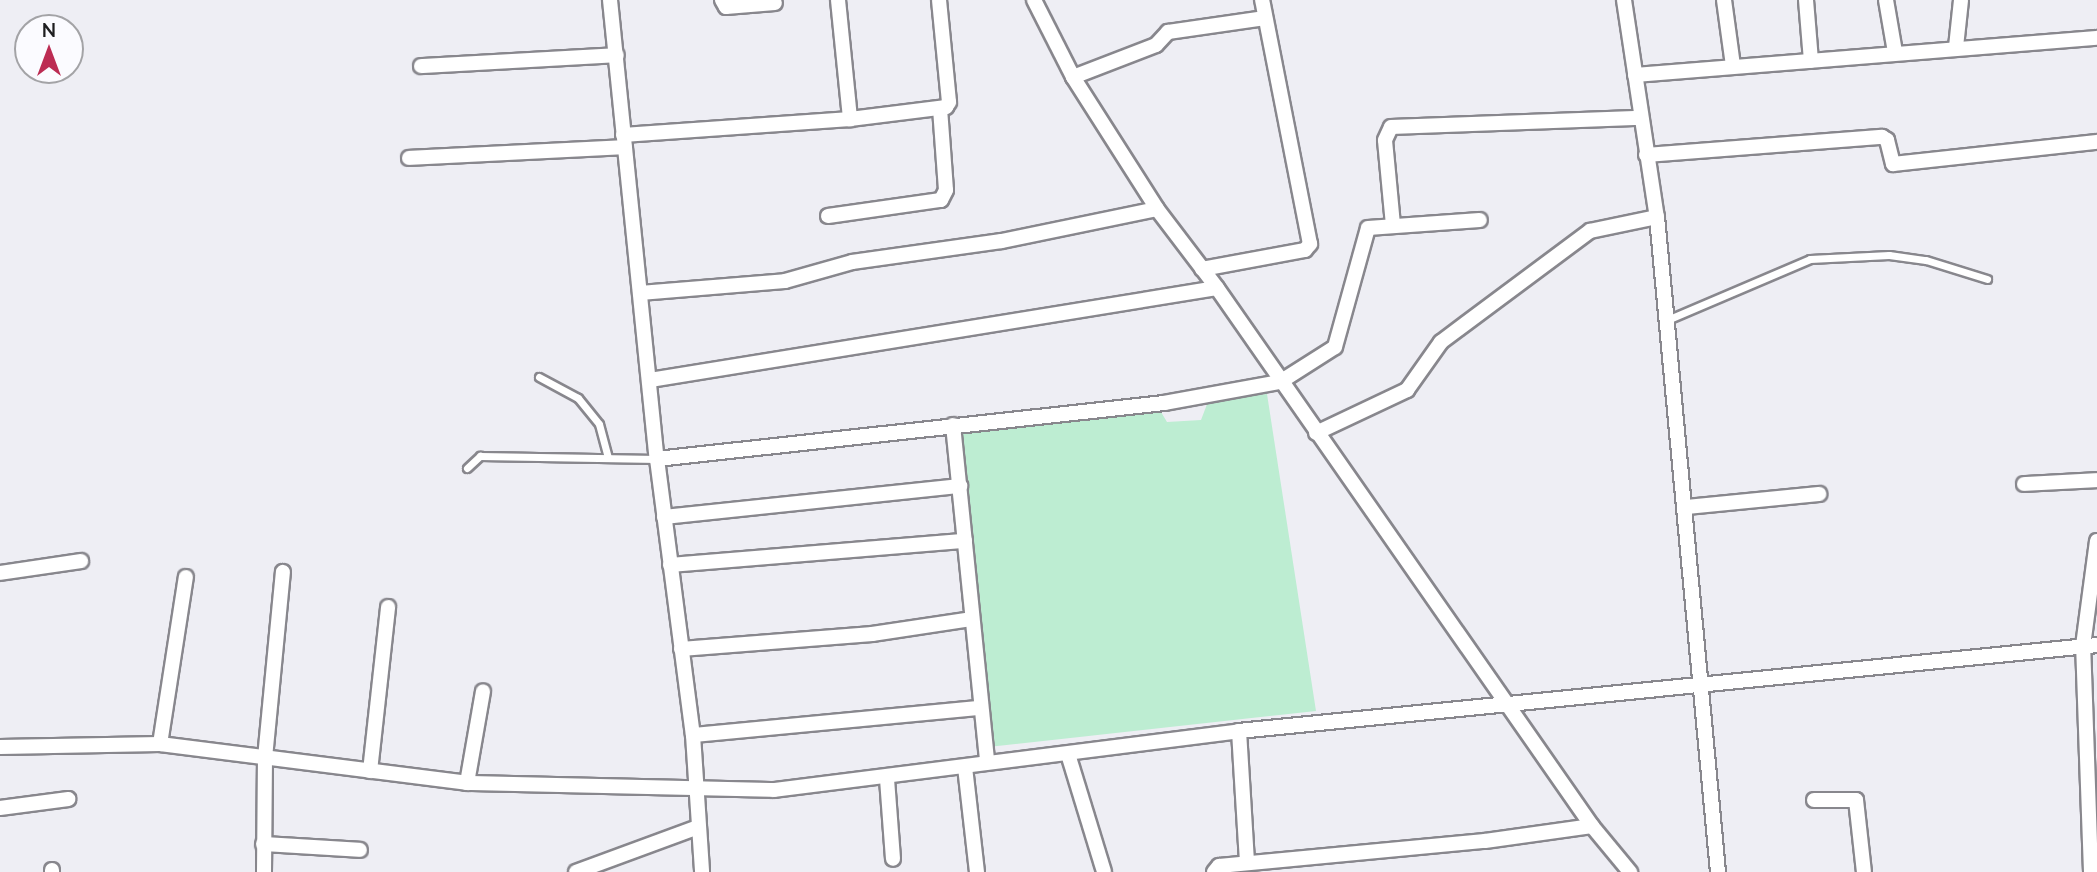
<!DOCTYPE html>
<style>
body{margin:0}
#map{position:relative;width:2097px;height:872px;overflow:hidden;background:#eeeef4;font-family:Mulish,sans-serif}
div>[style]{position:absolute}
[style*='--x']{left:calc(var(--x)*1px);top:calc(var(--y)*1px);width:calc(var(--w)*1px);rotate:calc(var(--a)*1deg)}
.green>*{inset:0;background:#bdedd2}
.roads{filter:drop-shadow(2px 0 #88878d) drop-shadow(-2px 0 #88878d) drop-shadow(0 2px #88878d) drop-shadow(0 -2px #88878d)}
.service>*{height:7px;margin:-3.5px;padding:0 3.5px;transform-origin:3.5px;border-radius:3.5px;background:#fff}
.minor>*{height:14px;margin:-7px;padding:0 7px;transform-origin:7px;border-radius:7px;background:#fff}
span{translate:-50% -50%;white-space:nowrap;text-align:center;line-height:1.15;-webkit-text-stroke:7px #fbfbff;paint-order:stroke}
.north{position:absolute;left:14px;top:14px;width:70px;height:70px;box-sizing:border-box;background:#fbfbff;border:2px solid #a3a3a6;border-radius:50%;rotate:0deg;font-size:19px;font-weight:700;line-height:28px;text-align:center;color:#1e1e20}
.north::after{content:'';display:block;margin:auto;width:24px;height:32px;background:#bc2c53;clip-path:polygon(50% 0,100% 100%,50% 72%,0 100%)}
</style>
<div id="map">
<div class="green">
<div style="clip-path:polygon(1267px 394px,1316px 711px,988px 747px,959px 428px,1158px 407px,1167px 422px,1201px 420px,1209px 399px)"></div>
</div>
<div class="roads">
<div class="service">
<div style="--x:1667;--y:320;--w:155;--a:-23.1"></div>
<div style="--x:1810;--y:259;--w:79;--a:-2.9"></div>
<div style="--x:1889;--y:255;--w:37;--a:8"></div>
<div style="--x:1926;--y:260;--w:64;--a:17.3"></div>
<div style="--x:539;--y:377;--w:44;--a:28.3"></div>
<div style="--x:578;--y:398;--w:33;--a:51"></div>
<div style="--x:599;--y:424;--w:35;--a:75"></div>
<div style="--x:467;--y:468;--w:18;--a:-43"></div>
<div style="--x:480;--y:456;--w:177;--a:1"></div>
</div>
<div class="minor">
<div style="--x:610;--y:0;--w:461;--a:84.2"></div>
<div style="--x:657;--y:459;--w:278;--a:82.6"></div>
<div style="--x:693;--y:735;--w:137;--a:86.2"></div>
<div style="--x:722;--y:0;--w:8;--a:60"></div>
<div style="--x:726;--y:7;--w:49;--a:-4.7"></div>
<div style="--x:838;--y:0;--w:120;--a:84.2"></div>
<div style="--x:1034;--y:0;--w:86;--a:63.1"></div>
<div style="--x:1073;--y:77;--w:156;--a:57.5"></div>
<div style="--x:1157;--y:209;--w:99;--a:52.8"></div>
<div style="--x:1217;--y:288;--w:656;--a:55.12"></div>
<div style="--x:1592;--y:826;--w:60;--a:50.4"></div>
<div style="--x:1624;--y:0;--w:219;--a:81.4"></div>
<div style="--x:1657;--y:217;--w:658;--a:84.68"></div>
<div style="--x:1724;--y:0;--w:67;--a:82.2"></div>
<div style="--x:1806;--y:0;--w:61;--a:85.3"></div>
<div style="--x:1886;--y:0;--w:53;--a:80.2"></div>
<div style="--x:1956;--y:47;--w:47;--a:-83.9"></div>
<div style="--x:421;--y:66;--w:196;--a:-3.2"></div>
<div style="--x:1635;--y:75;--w:463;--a:-4.6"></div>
<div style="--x:1073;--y:77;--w:89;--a:-21.1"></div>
<div style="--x:1156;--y:45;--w:18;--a:-47"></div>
<div style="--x:1168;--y:32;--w:98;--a:-8.2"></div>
<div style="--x:623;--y:135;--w:228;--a:-4"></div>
<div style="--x:850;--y:119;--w:97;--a:-7.1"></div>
<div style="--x:946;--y:107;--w:6;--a:-59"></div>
<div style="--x:949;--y:102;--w:102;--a:-95.6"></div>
<div style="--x:1646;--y:155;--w:237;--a:-4.4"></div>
<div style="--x:1882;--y:137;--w:6;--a:31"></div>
<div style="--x:1887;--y:140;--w:25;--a:76"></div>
<div style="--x:1893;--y:164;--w:205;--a:-6.2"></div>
<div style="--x:409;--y:158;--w:216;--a:-2.9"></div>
<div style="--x:828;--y:216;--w:114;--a:-8.1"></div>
<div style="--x:941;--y:200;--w:11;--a:-63"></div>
<div style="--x:946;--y:190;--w:81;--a:-94.2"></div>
<div style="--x:1393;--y:225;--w:85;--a:-95.4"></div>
<div style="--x:1385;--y:140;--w:14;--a:-65"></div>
<div style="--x:1391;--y:127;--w:250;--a:-2.1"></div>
<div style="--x:1202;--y:269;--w:105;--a:-10.5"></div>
<div style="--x:1305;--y:250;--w:8;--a:-50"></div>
<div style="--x:1310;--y:244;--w:249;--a:-101.1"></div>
<div style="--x:640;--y:293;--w:145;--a:-4.7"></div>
<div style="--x:785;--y:281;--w:70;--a:-15.8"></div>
<div style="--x:852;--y:262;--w:151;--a:-8"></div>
<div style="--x:1002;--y:241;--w:158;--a:-11.7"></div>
<div style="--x:650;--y:380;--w:574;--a:-9.22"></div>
<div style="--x:953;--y:425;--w:339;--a:84.2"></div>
<div style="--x:1316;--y:433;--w:101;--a:-25.3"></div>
<div style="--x:1407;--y:390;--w:59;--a:-54.7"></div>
<div style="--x:1441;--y:342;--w:186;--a:-36.7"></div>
<div style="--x:1590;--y:231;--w:68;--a:-11.8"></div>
<div style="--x:657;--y:459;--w:510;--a:-6.3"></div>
<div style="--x:1164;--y:403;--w:118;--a:-10.3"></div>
<div style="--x:1280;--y:382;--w:65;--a:-32.5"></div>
<div style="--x:1335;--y:347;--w:123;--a:-74.5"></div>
<div style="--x:1368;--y:228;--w:112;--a:-4.1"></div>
<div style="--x:2024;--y:484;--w:73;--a:-3.1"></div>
<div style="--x:1686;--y:507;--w:134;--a:-5.6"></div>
<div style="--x:664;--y:517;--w:298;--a:-6"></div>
<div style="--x:670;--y:565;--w:296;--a:-4.7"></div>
<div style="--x:0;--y:573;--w:82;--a:-8.4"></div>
<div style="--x:681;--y:649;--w:192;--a:-4.5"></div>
<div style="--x:872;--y:634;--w:100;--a:-8.6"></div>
<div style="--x:1239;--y:731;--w:132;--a:86.5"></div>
<div style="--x:693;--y:735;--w:287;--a:-5.4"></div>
<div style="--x:160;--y:744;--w:169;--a:-81.2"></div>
<div style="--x:0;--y:747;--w:160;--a:-1.1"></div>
<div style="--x:160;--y:744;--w:309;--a:7.2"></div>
<div style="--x:467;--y:783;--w:307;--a:1.3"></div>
<div style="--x:774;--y:790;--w:469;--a:-7.2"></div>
<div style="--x:1239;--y:731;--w:862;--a:-5.72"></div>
<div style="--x:1068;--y:754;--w:123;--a:73"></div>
<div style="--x:965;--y:767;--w:106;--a:83.5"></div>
<div style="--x:370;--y:771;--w:165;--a:-83.7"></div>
<div style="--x:887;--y:779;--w:80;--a:85.7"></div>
<div style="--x:467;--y:783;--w:93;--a:-80.1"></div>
<div style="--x:1814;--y:800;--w:42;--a:0"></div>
<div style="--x:1856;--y:800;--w:72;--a:83.7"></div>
<div style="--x:0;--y:808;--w:69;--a:-7.5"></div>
<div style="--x:263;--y:844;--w:97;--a:3.5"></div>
<div style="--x:52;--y:870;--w:2;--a:90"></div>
<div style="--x:264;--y:872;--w:114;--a:-89.5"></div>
<div style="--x:265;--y:758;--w:187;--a:-84.5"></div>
<div style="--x:576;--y:872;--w:130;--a:-20.2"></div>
<div style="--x:1214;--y:872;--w:8;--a:-50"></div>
<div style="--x:1219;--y:866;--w:267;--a:-5.4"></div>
<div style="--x:1485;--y:841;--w:108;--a:-8"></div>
<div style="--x:2091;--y:872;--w:226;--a:-92"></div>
<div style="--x:2083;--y:646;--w:106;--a:-82.4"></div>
</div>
</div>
<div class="north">N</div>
</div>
